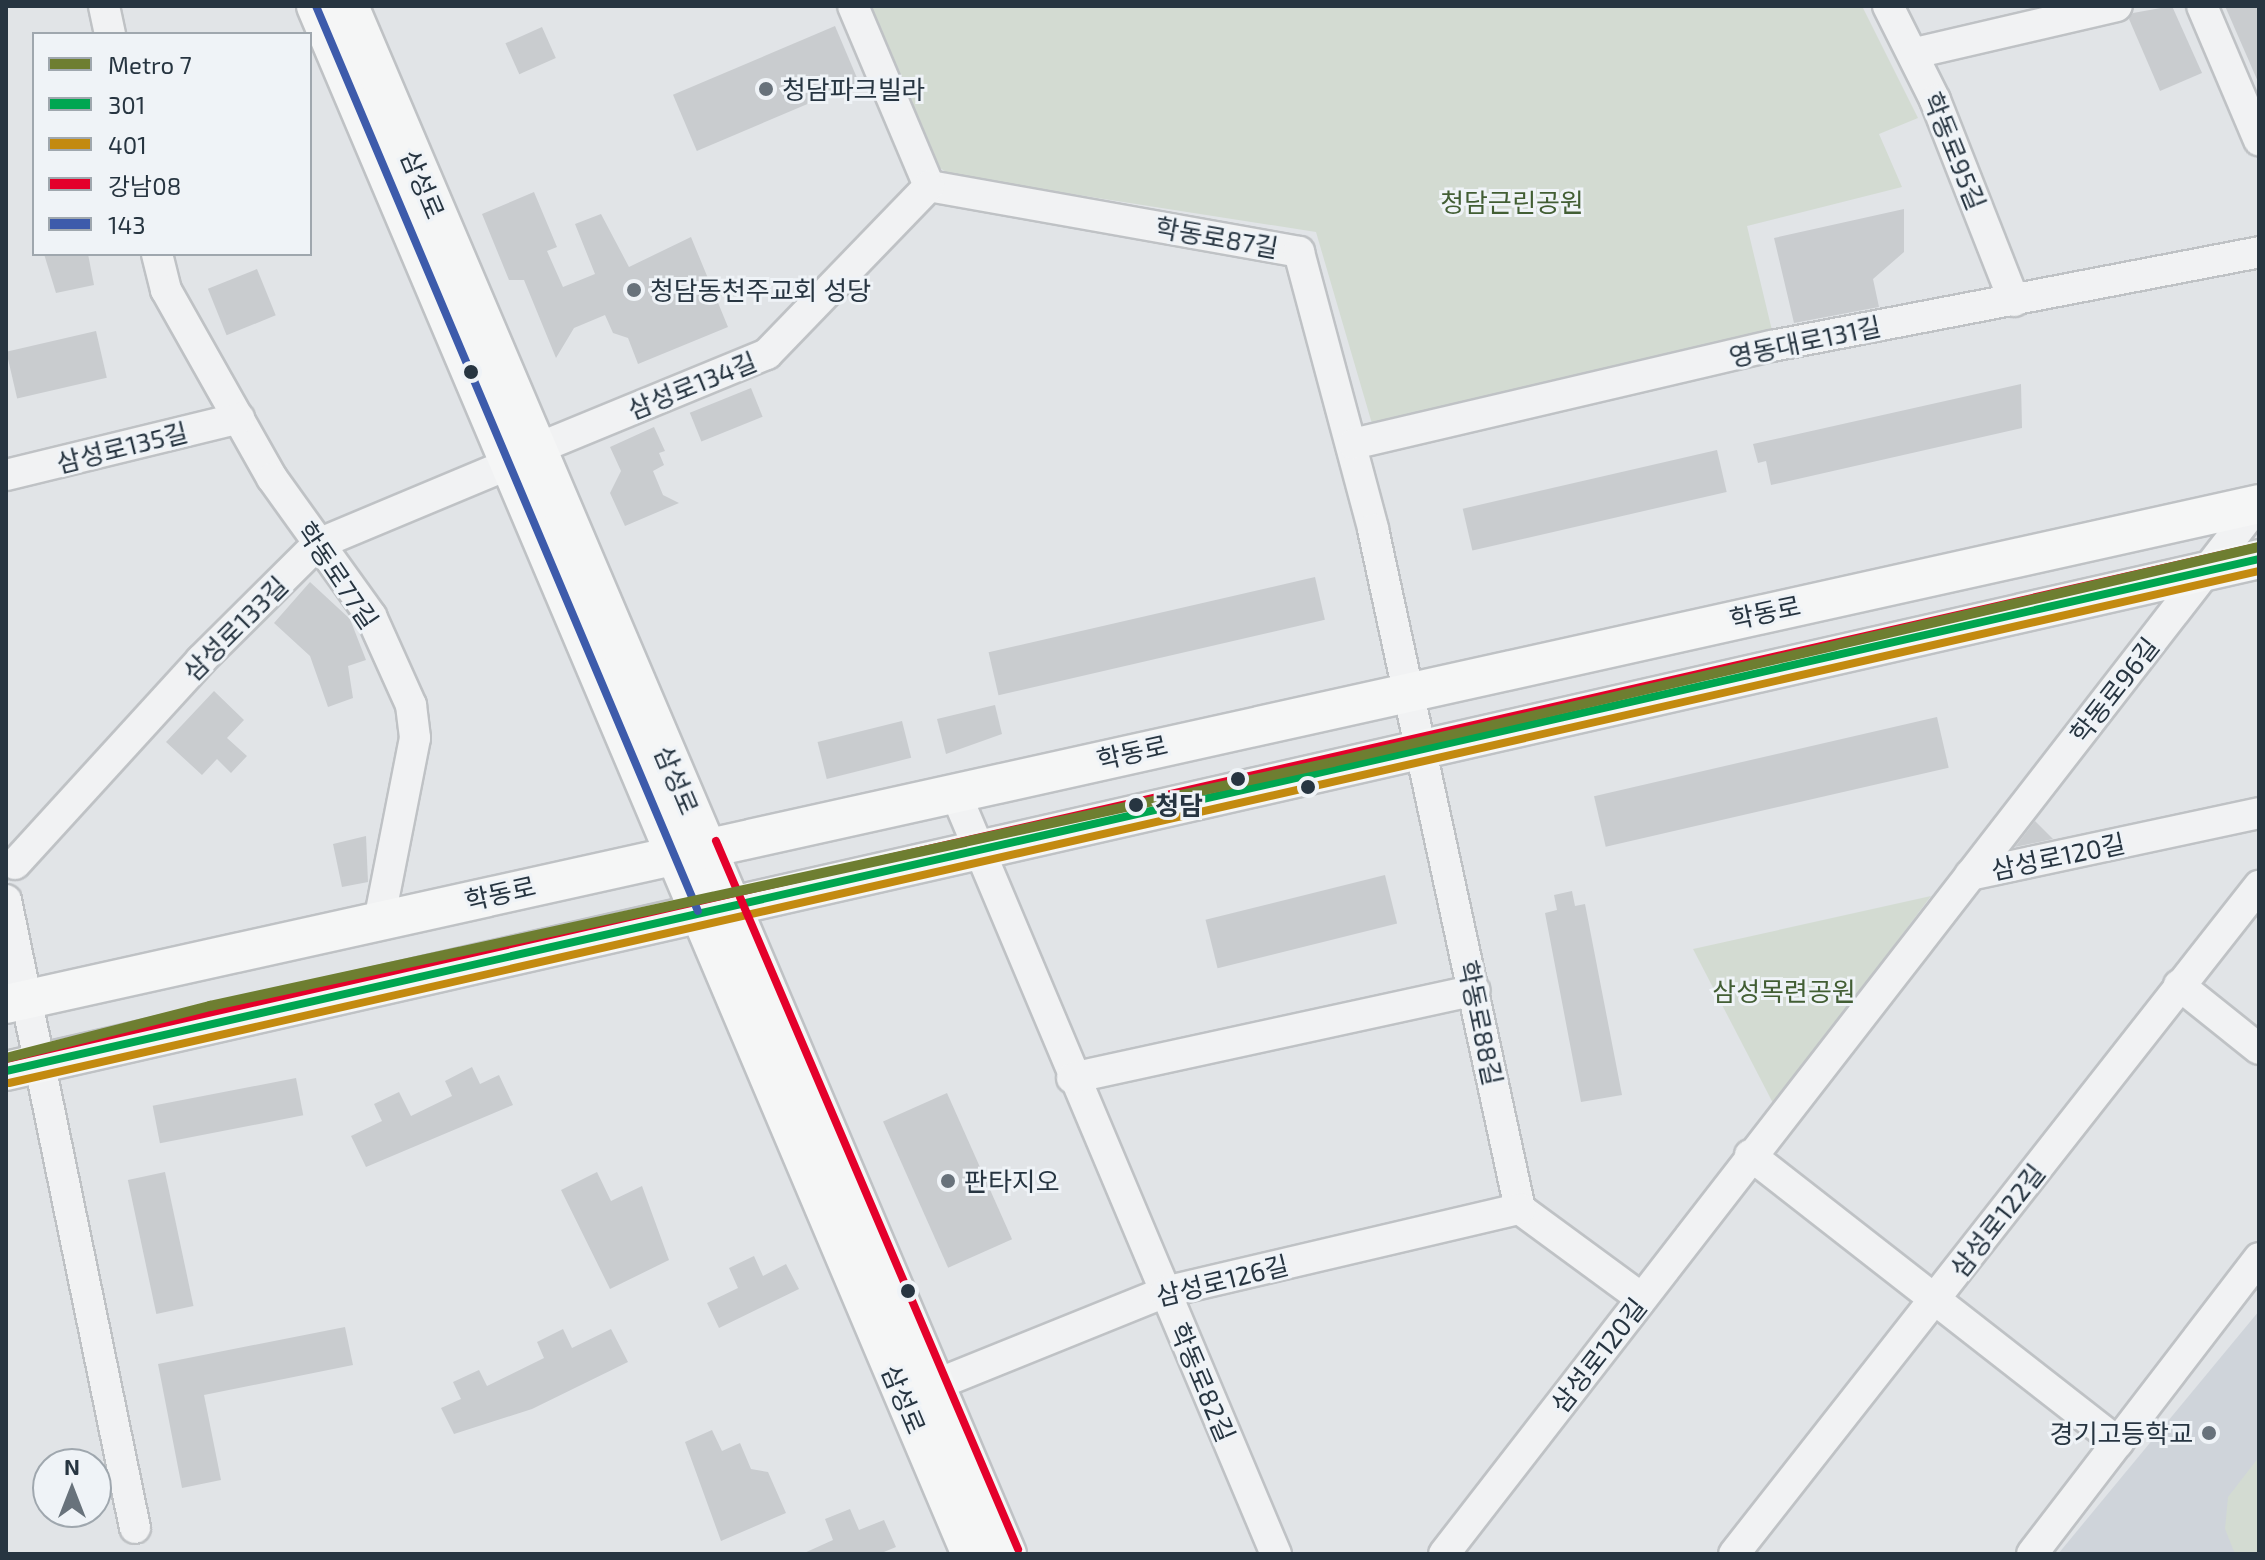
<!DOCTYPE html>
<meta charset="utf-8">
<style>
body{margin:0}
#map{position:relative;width:2265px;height:1560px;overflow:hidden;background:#e1e4e7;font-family:"Exo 2","Noto Sans KR",sans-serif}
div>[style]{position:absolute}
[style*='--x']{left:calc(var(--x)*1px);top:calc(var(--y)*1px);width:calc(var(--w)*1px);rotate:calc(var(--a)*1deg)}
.built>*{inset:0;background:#cfd4da}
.green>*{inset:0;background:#d3dbd2}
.building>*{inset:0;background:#c9cccf;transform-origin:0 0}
.roads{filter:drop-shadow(2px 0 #bfc2c5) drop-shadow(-2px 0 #bfc2c5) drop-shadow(0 2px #bfc2c5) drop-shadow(0 -2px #bfc2c5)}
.minor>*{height:30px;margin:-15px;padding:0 15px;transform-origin:15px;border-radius:15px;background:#f1f2f3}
.major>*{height:38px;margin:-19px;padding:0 19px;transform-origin:19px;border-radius:19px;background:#f5f6f6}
.bus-1>*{height:8px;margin:-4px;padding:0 4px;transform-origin:4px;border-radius:4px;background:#00a651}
.bus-2>*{height:8px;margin:-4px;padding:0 4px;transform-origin:4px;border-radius:4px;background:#c38a10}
.bus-3>*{height:8px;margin:-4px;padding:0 4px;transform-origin:4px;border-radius:4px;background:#e4002b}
.bus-4>*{height:8px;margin:-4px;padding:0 4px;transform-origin:4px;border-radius:4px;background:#3d5bab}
.metro-1>*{height:10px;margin:-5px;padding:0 5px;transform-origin:5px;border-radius:5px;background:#6e7e31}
.dots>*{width:22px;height:22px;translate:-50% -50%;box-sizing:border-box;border:4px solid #eff3f7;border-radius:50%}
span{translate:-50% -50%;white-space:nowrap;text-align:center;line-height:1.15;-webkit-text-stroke:6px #eff3f7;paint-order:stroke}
.poi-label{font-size:26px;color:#273541}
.left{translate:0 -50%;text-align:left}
.right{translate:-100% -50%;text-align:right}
.street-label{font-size:26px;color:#273541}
.park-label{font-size:26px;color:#425e34}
.stop-label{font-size:26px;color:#273541;font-weight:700}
.frame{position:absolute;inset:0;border:8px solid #273541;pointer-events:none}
.legend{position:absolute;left:32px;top:32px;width:280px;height:224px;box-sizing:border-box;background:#eff3f7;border:2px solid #9fa7ae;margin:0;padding:10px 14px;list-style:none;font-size:24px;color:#273541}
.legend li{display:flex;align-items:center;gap:16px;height:40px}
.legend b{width:40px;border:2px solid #9fa7ae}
.north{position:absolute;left:32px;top:1448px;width:80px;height:80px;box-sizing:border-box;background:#eff3f7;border:2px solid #9fa7ae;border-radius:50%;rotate:0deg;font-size:22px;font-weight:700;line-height:32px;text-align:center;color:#273541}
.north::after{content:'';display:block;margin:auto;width:28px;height:36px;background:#68727b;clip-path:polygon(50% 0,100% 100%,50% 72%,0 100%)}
</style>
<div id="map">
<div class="built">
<div style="clip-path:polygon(2259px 1311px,2259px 1554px,2058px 1554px)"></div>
</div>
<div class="green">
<div style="clip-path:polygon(861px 6px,1862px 6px,1918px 118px,1879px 134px,1902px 187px,1747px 226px,1775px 343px,1375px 434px,1316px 232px,951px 175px,924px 158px)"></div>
<div style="clip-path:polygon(1931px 896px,1774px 1105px,1693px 949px)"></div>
<div style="clip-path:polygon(2259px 1457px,2259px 1554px,2235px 1554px,2225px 1529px,2228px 1497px)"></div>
</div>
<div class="building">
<div style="clip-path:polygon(2172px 6px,2202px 73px,2160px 91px,2129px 19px,2133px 13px)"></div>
<div style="clip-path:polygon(2225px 6px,2259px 6px,2259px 84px)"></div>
<div style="left:835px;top:26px;width:61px;height:176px;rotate:67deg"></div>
<div style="left:542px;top:27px;width:34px;height:40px;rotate:66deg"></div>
<div style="clip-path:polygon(534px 192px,557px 247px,547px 251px,563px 287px,595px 274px,575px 224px,601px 214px,629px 267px,691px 237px,728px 327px,638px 364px,628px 338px,613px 333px,605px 315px,574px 328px,556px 358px,524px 280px,509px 280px,482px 214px)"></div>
<div style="clip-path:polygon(1904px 209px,1904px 252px,1873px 279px,1879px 307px,1794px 323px,1774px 238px)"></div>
<div style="clip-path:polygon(44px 254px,88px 254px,94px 285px,56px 293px)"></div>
<div style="left:257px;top:269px;width:50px;height:53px;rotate:68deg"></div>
<div style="left:96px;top:331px;width:48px;height:92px;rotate:77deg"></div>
<div style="clip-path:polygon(2021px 384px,2022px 428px,1771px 485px,1766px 461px,1758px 463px,1753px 444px)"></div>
<div style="left:751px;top:388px;width:31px;height:66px;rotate:68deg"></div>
<div style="clip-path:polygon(654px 427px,665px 451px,659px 453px,664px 465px,653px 471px,663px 495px,679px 503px,625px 526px,610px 493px,621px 471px,610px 447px)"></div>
<div style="left:1717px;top:450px;width:43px;height:261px;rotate:77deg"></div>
<div style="left:1315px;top:577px;width:44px;height:335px;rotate:77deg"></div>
<div style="clip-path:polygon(310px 582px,350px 619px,366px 660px,348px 666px,353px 698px,328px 707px,310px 656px,274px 623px)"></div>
<div style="clip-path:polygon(214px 691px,244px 720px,227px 738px,247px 756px,231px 773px,217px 759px,202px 775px,166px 742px)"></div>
<div style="clip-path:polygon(995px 705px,1002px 734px,946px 754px,937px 719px)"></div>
<div style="left:1937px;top:717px;width:52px;height:352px;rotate:77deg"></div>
<div style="left:902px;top:721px;width:38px;height:87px;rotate:76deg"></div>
<div style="clip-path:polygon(2035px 821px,2053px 839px,2015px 847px)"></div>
<div style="clip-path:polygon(366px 836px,368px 882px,342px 887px,333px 844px)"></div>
<div style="left:1385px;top:875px;width:50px;height:185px;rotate:76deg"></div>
<div style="clip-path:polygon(1572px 891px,1575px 906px,1585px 904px,1622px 1095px,1581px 1102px,1545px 913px,1557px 910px,1554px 895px)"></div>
<div style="clip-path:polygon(472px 1067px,480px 1084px,499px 1075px,513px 1105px,366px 1167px,351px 1136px,382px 1121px,374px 1104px,399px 1092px,411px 1116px,452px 1096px,445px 1081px)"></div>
<div style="left:296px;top:1078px;width:38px;height:146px;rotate:79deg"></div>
<div style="left:947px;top:1093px;width:160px;height:70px;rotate:66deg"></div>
<div style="left:165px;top:1172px;width:137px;height:38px;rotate:78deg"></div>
<div style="clip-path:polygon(597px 1172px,611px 1201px,642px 1186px,669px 1260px,610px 1289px,561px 1190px)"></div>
<div style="clip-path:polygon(754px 1256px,763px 1276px,786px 1264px,799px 1289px,719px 1328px,707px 1303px,738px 1288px,729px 1268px)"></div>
<div style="clip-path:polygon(345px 1327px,353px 1365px,204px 1395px,221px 1480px,182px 1488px,158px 1364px)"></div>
<div style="clip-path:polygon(563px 1329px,572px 1348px,611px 1329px,628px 1362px,532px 1409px,454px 1434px,441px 1408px,461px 1399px,453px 1382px,479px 1370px,487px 1386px,544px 1358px,537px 1342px)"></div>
<div style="clip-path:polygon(712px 1430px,722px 1451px,740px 1443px,751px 1469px,768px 1472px,786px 1513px,721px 1541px,685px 1442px)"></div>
<div style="clip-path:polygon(850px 1509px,859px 1530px,884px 1520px,896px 1547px,879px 1554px,802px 1554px,833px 1540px,825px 1519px)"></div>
</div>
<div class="roads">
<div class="minor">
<div style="--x:104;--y:6;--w:29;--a:78"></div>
<div style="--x:853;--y:6;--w:195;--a:67.1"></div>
<div style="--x:1888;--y:6;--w:105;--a:63.4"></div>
<div style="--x:1935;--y:100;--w:216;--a:68.5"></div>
<div style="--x:2202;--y:6;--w:146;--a:67"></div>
<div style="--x:1915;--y:53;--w:207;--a:-13.1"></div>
<div style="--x:929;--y:186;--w:376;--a:10.1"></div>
<div style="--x:1299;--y:252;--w:287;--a:75"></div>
<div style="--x:1373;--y:529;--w:696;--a:77.8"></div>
<div style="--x:1520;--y:1209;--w:150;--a:36.3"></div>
<div style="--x:157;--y:254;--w:37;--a:76"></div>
<div style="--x:166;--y:290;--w:216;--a:60.6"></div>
<div style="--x:272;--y:478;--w:170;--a:54.3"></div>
<div style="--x:371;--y:616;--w:98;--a:65.8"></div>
<div style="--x:411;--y:705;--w:33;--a:83"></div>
<div style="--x:415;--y:738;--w:187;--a:101.1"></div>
<div style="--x:1353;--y:444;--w:430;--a:-13.2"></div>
<div style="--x:1772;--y:346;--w:496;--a:-10.9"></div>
<div style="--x:534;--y:450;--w:252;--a:-22.4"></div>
<div style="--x:767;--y:354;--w:233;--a:-46"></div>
<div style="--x:6;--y:475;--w:240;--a:-13.7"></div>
<div style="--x:955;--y:792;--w:827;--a:67.16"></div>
<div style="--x:15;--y:864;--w:276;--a:-47.6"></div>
<div style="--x:201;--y:660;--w:165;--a:-44.8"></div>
<div style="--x:318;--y:544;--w:205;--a:-22.7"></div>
<div style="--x:1970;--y:875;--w:296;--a:-12.1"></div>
<div style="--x:6;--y:900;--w:641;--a:78.39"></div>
<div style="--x:2179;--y:985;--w:102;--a:38.7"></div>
<div style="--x:1072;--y:1078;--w:412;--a:-12.3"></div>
<div style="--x:1750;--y:1155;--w:467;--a:38"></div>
<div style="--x:935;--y:1385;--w:248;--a:-22"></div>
<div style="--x:1165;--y:1292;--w:365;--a:-13.2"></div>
<div style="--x:1444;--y:1554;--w:1330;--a:-52.21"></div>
<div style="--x:1734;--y:1554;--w:850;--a:-51.84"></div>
<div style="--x:2032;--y:1554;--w:373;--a:-52.5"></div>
</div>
<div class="major">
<div style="--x:316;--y:6;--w:1681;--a:67.07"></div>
<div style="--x:349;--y:6;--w:1682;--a:66.97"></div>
<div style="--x:6;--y:1004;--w:2308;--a:-12.51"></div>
<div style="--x:6;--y:1071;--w:2310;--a:-12.8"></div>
</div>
</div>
<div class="bus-1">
<div style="--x:6;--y:1071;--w:2310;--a:-12.8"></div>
</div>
<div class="bus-2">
<div style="--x:9;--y:1083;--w:2308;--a:-12.82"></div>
</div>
<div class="bus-3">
<div style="--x:716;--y:841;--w:770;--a:66.9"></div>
<div style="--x:6;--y:1059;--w:2308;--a:-12.82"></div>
</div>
<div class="bus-4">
<div style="--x:316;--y:6;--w:982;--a:67.12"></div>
</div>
<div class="metro-1">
<div style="--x:6;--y:1058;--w:211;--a:-14.3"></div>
<div style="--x:210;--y:1006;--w:1149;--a:-12.26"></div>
<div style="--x:1333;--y:762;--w:951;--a:-13.07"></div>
</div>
<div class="dots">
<div style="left:766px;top:89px;background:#68727b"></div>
<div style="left:634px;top:290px;background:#68727b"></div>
<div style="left:471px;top:372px;background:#273541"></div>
<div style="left:1238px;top:779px;background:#273541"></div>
<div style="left:1308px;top:787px;background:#273541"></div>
<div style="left:1136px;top:805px;background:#273541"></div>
<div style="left:948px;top:1181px;background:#68727b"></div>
<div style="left:908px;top:1291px;background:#273541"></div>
<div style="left:2209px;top:1433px;background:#68727b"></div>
</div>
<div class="poi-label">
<span class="left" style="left:782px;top:89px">청담파크빌라</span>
<span class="left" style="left:650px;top:290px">청담동천주교회 성당</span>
<span class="left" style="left:964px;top:1181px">판타지오</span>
<span class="right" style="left:2193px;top:1433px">경기고등학교</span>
</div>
<div class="street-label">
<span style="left:1955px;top:151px;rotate:68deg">학동로95길</span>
<span style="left:423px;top:184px;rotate:67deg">삼성로</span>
<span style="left:1217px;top:237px;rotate:10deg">학동로87길</span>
<span style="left:1805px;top:341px;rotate:-12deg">영동대로131길</span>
<span style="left:692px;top:385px;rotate:-22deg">삼성로134길</span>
<span style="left:122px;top:447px;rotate:-14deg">삼성로135길</span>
<span style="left:338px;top:575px;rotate:56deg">학동로77길</span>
<span style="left:1765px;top:612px;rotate:-12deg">학동로</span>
<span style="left:235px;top:628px;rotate:-45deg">삼성로133길</span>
<span style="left:2114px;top:690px;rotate:-52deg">학동로96길</span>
<span style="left:1132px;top:752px;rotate:-13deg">학동로</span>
<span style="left:677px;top:780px;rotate:67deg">삼성로</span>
<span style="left:2058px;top:856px;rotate:-12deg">삼성로120길</span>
<span style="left:500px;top:893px;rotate:-13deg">학동로</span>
<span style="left:1481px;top:1023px;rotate:78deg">학동로88길</span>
<span style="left:1997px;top:1220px;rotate:-52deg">삼성로122길</span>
<span style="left:1222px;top:1280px;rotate:-14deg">삼성로126길</span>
<span style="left:1598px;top:1355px;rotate:-52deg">삼성로120길</span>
<span style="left:1203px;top:1382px;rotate:67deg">학동로82길</span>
<span style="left:904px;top:1399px;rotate:67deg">삼성로</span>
</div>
<div class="park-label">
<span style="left:1512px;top:202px">청담근린공원</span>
<span style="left:1784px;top:991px">삼성목련공원</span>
</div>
<div class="stop-label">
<span class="left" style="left:1155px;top:805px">청담</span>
</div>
<div class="frame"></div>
<ul class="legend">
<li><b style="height:10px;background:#6e7e31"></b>Metro 7</li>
<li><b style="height:10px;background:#00a651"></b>301</li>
<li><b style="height:10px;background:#c38a10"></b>401</li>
<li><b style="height:10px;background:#e4002b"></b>강남08</li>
<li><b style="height:10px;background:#3d5bab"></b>143</li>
</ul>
<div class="north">N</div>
</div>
